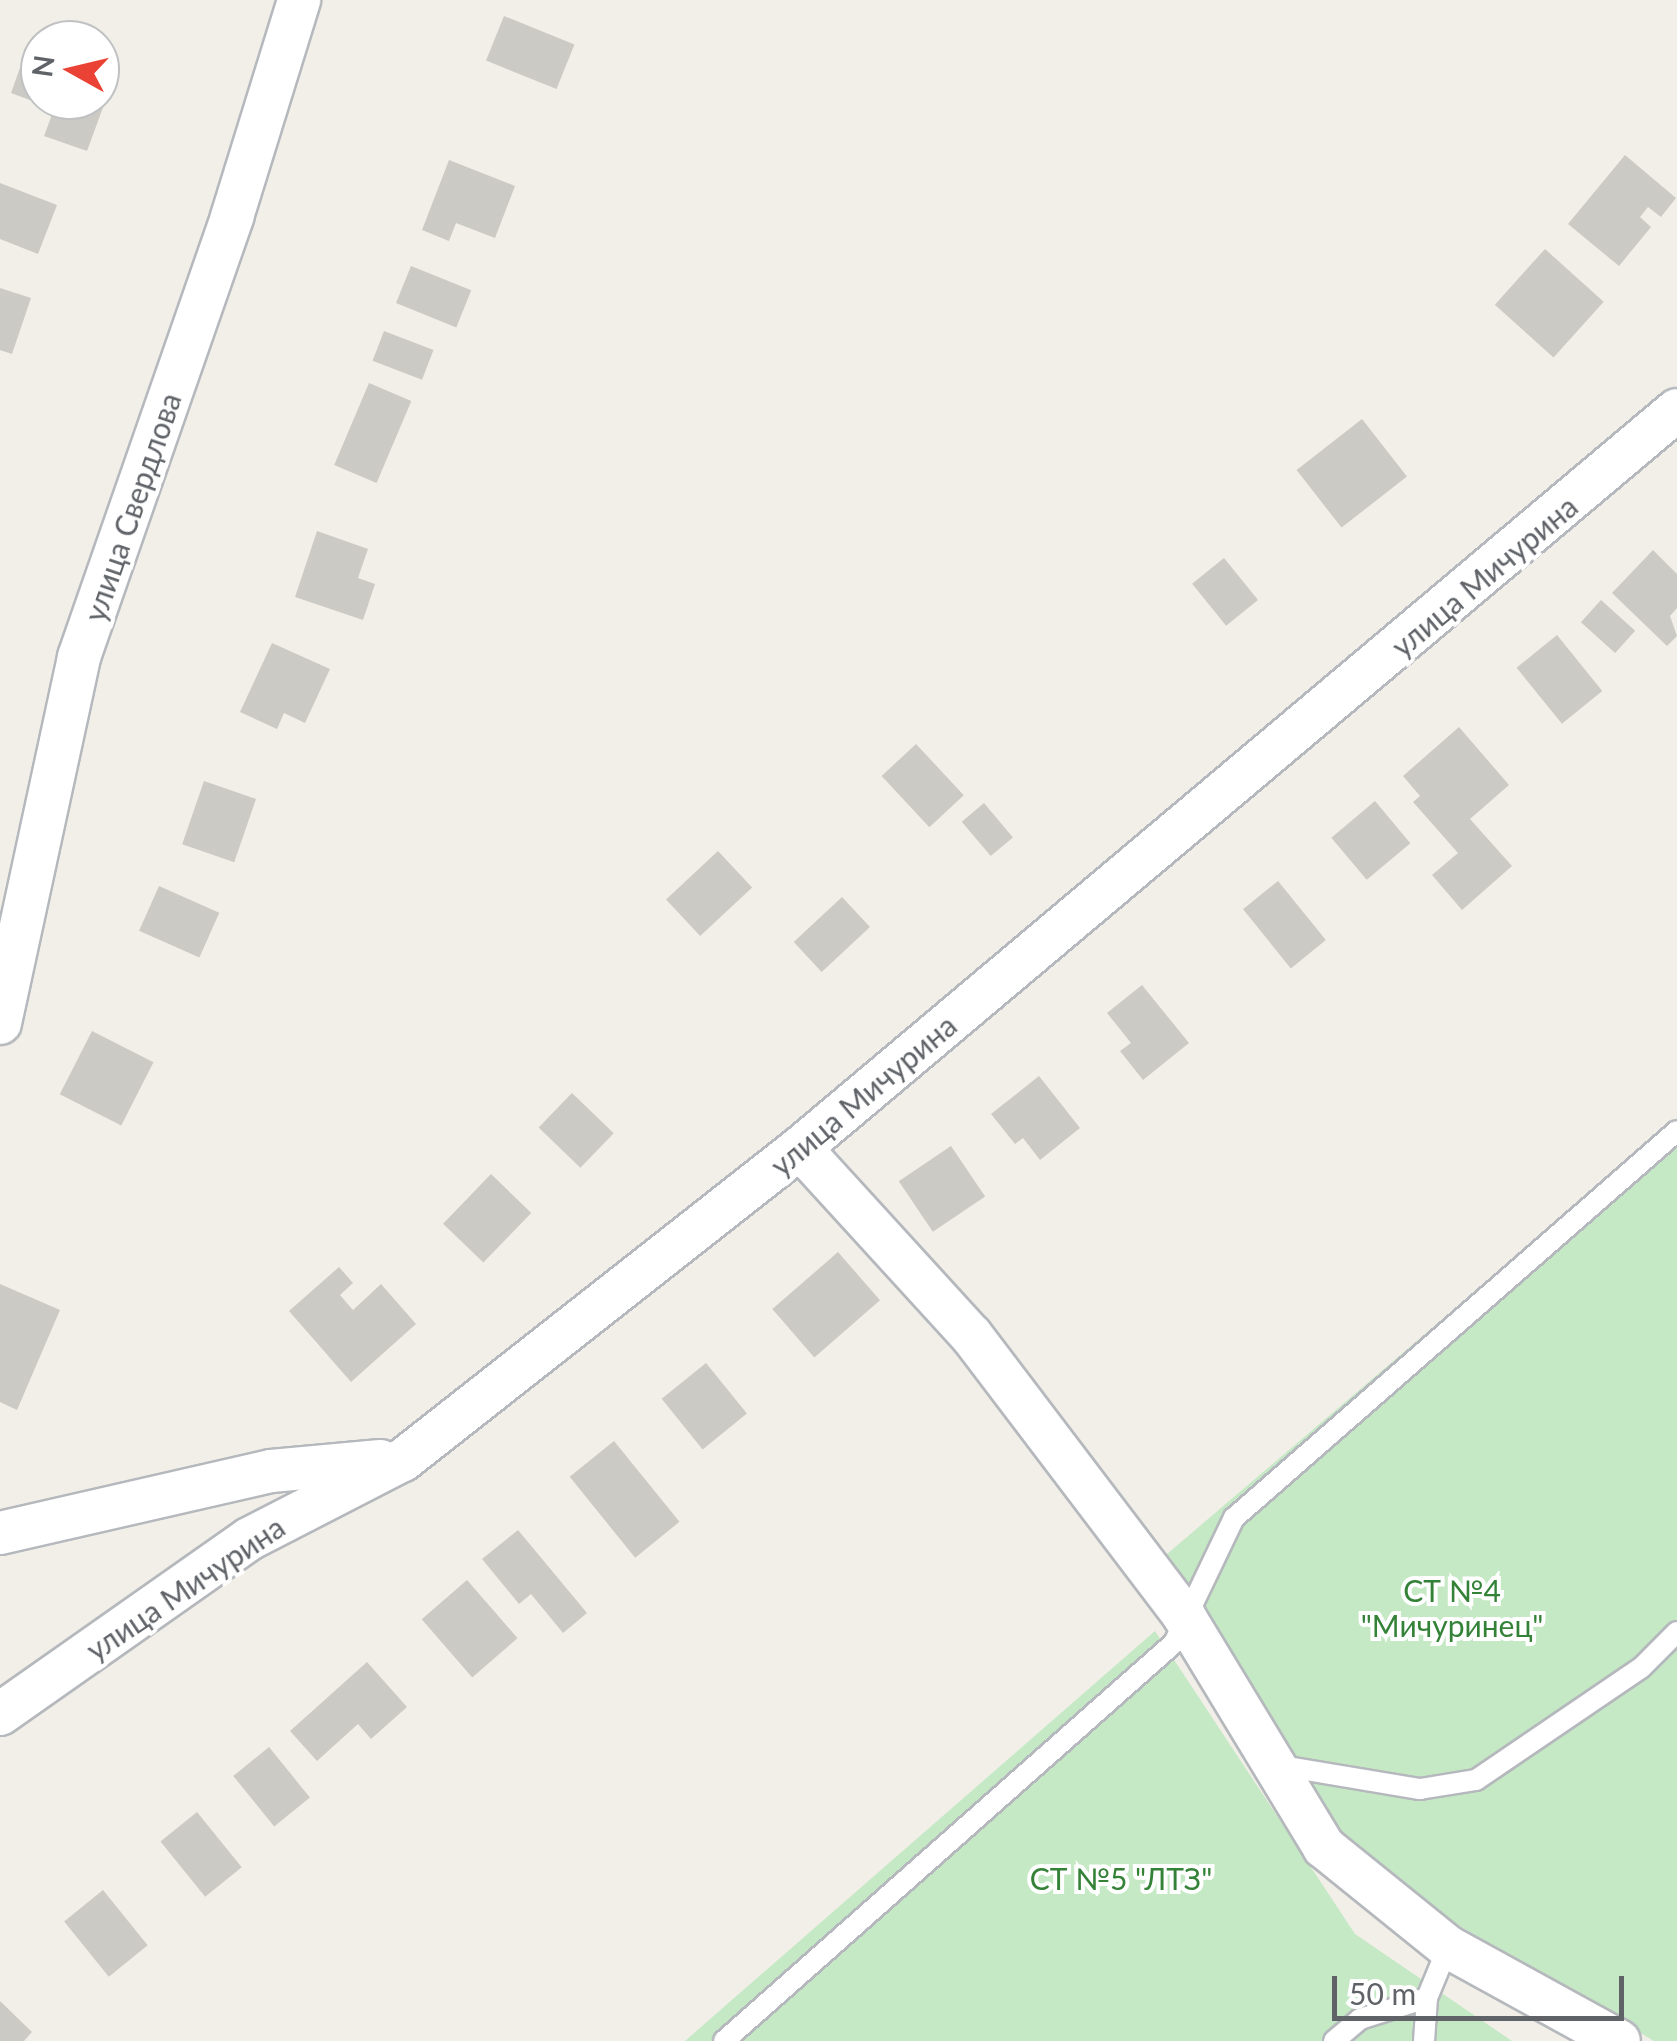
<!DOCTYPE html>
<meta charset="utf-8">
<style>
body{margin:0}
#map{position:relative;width:1677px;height:2041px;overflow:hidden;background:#f1efe8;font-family:Lato,sans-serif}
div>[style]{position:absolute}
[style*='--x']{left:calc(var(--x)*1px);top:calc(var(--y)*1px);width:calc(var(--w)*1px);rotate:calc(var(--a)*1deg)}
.green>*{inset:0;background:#c5e8c5}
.building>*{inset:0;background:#cccac5;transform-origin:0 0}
.roads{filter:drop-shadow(2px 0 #b5b8bc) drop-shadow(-2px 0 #b5b8bc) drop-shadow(0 2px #b5b8bc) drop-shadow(0 -2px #b5b8bc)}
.service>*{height:20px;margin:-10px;padding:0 10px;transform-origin:10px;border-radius:10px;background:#fff}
.minor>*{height:42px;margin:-21px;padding:0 21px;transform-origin:21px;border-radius:21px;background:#fff}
span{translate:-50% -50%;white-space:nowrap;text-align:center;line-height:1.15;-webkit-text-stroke:8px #fff;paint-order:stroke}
.street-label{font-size:30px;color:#5f6368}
.park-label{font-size:30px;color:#348238}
.north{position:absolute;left:20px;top:20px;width:100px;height:100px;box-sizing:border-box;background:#fff;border:2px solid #bfc1c3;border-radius:50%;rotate:278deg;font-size:28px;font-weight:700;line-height:40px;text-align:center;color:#5f6368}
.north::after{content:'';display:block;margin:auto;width:35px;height:45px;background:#ea4335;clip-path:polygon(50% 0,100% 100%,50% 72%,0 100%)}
.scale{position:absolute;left:1332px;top:1976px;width:292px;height:45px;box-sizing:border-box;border:5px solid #5f6368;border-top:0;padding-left:12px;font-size:30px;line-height:35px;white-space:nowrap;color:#5f6368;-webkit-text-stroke:8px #fff;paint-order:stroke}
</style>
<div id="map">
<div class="green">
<div style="clip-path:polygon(1677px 1119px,1677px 2041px,1654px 2041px,1350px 1861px,1153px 1566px)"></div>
<div style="clip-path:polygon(1155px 1631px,1355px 1934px,1512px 2041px,685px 2041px)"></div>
</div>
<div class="building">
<div style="left:504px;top:16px;width:76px;height:48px;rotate:22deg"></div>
<div style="clip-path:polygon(21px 65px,40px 72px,40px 100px,100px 100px,100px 66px,116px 72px,87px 151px,44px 136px,54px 109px,11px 93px)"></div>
<div style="clip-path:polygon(1625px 155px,1676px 198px,1661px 217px,1648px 207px,1640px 217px,1651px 227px,1619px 266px,1568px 224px)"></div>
<div style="clip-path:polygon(449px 160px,515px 186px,495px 238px,456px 223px,449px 241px,422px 230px)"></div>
<div style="clip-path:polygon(0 183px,57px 205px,38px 254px,0 239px)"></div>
<div style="left:1545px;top:249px;width:79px;height:75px;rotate:42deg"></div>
<div style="left:411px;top:266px;width:65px;height:40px;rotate:22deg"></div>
<div style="clip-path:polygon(0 288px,31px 298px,12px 354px,0 350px)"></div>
<div style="left:384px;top:331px;width:53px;height:32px;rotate:21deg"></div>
<div style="left:369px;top:383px;width:46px;height:89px;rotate:23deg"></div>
<div style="left:1362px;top:419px;width:73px;height:83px;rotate:52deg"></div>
<div style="clip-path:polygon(317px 531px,368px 549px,358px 578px,375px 584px,363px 620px,295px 597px)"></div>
<div style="clip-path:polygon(1653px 550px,1677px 574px,1677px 608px,1670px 616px,1677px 636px,1667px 646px,1612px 593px)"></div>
<div style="left:1224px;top:558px;width:54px;height:41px;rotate:51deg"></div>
<div style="left:1601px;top:600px;width:46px;height:30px;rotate:42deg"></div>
<div style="left:1557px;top:635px;width:72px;height:52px;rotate:51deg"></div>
<div style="clip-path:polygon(272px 643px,330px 669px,305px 723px,284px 713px,277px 729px,240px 712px)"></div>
<div style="clip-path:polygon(1459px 727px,1509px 785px,1470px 819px,1512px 866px,1462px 910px,1432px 875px,1458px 853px,1413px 802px,1420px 796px,1403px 776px)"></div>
<div style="left:916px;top:744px;width:70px;height:47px;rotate:47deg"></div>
<div style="left:204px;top:781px;width:55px;height:67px;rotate:19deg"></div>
<div style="left:1375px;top:801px;width:55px;height:57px;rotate:50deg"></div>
<div style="left:984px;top:803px;width:45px;height:29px;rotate:50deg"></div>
<div style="left:718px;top:851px;width:50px;height:71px;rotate:47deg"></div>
<div style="left:1278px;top:881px;width:76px;height:45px;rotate:51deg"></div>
<div style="left:159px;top:886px;width:66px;height:49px;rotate:24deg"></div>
<div style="left:842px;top:897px;width:41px;height:66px;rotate:47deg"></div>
<div style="clip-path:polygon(1142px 985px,1189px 1043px,1143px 1080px,1120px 1051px,1131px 1043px,1107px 1013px)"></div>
<div style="left:92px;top:1031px;width:69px;height:71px;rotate:27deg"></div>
<div style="clip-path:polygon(1039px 1076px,1080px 1128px,1040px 1160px,1023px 1138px,1015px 1144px,991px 1114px)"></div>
<div style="left:572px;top:1093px;width:58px;height:48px;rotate:44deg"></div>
<div style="left:951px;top:1146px;width:61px;height:63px;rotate:56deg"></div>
<div style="left:491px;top:1174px;width:56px;height:69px;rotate:44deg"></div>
<div style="left:838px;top:1252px;width:64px;height:87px;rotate:49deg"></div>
<div style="clip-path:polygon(339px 1267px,353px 1283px,340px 1295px,353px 1310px,381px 1284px,416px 1324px,351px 1382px,289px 1311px)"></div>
<div style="clip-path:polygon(0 1284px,60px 1310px,17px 1410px,0 1402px)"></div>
<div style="left:706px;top:1363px;width:65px;height:57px;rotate:51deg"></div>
<div style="left:614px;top:1441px;width:104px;height:57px;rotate:51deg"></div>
<div style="clip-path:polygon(518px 1530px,587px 1613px,563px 1633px,531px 1594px,519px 1604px,482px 1559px)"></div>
<div style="left:467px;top:1580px;width:77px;height:60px;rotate:49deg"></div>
<div style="clip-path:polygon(367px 1662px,407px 1707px,371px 1739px,358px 1724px,317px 1761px,290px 1731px)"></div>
<div style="left:269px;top:1747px;width:65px;height:46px;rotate:51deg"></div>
<div style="left:197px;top:1812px;width:71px;height:47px;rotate:51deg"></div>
<div style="left:103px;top:1890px;width:71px;height:50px;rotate:51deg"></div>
<div style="clip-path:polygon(0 2001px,32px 2032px,24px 2041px,0 2041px)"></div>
</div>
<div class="roads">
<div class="service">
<div style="--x:1276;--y:1765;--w:146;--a:9.5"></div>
<div style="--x:1420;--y:1789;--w:57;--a:-9.1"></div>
<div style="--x:1476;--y:1780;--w:199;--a:-34.2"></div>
<div style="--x:1641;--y:1668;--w:51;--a:-45"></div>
<div style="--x:724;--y:2041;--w:601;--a:-41.49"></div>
<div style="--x:1174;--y:1643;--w:139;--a:-64.4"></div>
<div style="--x:1234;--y:1518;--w:588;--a:-41.14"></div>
<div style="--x:1334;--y:2041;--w:34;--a:-40"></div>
<div style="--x:1360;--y:2019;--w:70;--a:-17.4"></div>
<div style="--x:1424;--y:2041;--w:43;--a:-86"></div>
<div style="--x:1427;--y:1998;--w:55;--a:-67.6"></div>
</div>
<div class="minor">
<div style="--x:0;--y:1023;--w:374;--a:-77.8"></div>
<div style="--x:79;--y:657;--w:466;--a:-70.8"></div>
<div style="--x:232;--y:217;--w:227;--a:-72.8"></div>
<div style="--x:800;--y:1148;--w:253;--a:47.6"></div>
<div style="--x:971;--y:1335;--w:353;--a:52.8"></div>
<div style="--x:1184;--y:1616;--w:270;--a:58.8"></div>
<div style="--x:1324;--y:1847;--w:159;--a:38.9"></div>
<div style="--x:1448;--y:1947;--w:195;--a:28.8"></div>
<div style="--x:0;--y:1533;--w:278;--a:-12.9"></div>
<div style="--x:271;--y:1471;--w:110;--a:-5.2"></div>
<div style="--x:0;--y:1714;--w:304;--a:-35.1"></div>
<div style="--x:249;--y:1539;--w:173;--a:-27.2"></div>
<div style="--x:403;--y:1460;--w:505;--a:-38.16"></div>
<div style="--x:800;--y:1148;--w:1146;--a:-40.08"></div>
</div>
</div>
<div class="street-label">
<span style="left:132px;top:507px;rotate:-71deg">улица Свердлова</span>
<span style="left:1484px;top:576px;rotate:-40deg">улица Мичурина</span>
<span style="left:863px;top:1095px;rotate:-40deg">улица Мичурина</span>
<span style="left:185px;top:1588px;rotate:-34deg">улица Мичурина</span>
</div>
<div class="park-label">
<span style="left:1452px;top:1607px">СТ №4<br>"Мичуринец"</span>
<span style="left:1121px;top:1878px">СТ №5 "ЛТЗ"</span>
</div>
<div class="north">N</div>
<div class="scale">50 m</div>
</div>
